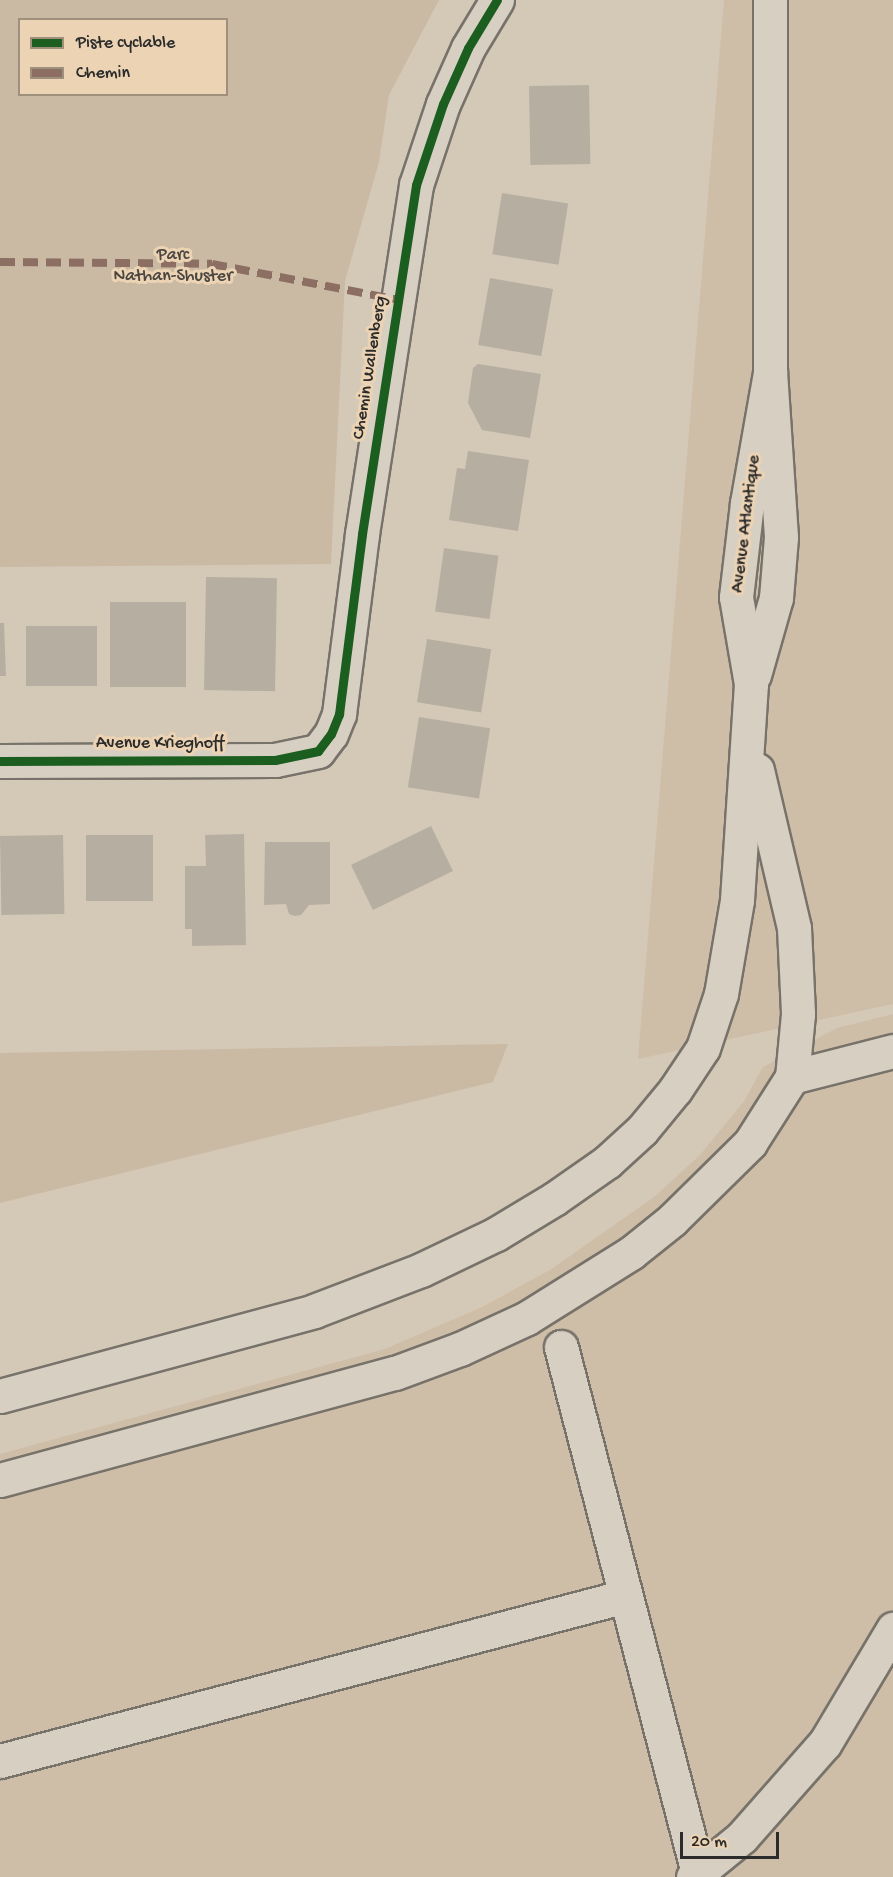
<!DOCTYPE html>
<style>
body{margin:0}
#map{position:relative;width:893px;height:1877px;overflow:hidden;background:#d4c8b7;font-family:"Gochi Hand",sans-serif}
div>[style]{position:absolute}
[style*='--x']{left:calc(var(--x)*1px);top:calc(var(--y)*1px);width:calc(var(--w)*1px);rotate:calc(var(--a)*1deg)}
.built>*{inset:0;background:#cfbea7}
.green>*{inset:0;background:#cabaa4}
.building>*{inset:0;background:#b7aea2;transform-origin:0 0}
.roads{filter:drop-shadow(2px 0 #77726a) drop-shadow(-2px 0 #77726a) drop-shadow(0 2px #77726a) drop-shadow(0 -2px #77726a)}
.minor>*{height:33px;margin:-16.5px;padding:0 16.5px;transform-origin:16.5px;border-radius:16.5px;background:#d8cfc3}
.quiet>*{height:8px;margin-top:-4px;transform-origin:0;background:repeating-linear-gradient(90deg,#8d6e63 0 15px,transparent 0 23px)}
.cycleway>*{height:9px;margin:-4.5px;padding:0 4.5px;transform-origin:4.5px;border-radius:4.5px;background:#1b5e20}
span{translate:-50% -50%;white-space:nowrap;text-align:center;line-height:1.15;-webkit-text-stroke:6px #ebd3b3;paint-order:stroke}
.park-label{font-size:18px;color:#494540}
.street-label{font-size:18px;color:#2b2b2b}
.legend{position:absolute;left:18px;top:18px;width:210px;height:78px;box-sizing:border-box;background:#ebd3b3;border:2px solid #9e907d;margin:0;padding:8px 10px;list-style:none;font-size:18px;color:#2b2b2b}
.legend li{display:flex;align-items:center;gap:12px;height:30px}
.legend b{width:30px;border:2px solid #9e907d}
.scale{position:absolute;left:680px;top:1832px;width:99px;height:27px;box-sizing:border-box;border:3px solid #2b2b2b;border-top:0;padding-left:8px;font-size:18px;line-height:21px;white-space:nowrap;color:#2b2b2b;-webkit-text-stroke:4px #ebd3b3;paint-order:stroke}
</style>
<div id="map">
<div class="built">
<div style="clip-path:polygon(724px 0,893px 0,893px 1004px,638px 1059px)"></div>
<div style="clip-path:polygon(893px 1014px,893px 1877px,0 1877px,0 1454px,385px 1349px,482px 1307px,550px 1270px,654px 1197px,700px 1155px,744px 1101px,763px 1067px,837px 1028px)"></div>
</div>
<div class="green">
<div style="clip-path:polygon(evenodd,0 0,439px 0,389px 95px,379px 162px,345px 281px,331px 564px,0 567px,0 0,20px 20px,226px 20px,226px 94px,20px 94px,20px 20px)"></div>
<div style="clip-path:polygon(508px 1044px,493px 1082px,0 1203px,0 1053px)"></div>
</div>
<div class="building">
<div style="left:589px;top:85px;width:79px;height:60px;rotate:89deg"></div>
<div style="left:502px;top:193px;width:67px;height:62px;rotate:9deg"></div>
<div style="left:490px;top:278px;width:64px;height:68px;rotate:10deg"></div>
<div style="clip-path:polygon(478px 364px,541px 374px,530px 438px,482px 430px,468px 403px,473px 368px)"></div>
<div style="clip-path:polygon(468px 451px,529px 460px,518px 531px,449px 520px,457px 468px,465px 469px)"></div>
<div style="left:444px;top:548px;width:55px;height:64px;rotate:8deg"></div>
<div style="left:206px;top:577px;width:71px;height:113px;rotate:1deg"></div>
<div style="left:186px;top:602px;width:85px;height:76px;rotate:90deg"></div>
<div style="clip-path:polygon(0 623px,4px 623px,6px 676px,0 676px)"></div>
<div style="left:26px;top:626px;width:71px;height:60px"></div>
<div style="left:427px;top:639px;width:65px;height:64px;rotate:9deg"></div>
<div style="left:419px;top:717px;width:72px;height:71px;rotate:9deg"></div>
<div style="left:431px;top:826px;width:50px;height:89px;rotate:64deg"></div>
<div style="clip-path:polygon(244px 834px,246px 945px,192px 946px,192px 929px,185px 929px,185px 866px,206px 866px,205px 835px)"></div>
<div style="left:63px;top:835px;width:79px;height:63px;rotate:89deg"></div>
<div style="left:86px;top:835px;width:67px;height:66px"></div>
<div style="clip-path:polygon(265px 842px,330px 842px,330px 904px,309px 905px,301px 915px,295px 916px,289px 914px,286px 904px,264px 905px)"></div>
</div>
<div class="roads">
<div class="minor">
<div style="--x:754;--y:675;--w:80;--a:-74.1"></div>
<div style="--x:776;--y:598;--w:61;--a:-85.3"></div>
<div style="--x:781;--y:537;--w:165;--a:-93.8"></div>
<div style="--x:770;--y:372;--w:372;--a:-90"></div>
<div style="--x:0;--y:761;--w:275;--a:-0.2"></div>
<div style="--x:275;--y:760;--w:44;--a:-11.8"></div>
<div style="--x:318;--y:751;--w:21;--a:-53"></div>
<div style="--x:331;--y:734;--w:22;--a:-68"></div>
<div style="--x:339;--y:714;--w:181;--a:-82.7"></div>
<div style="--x:362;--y:534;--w:353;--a:-81.2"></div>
<div style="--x:416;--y:185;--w:85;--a:-71.6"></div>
<div style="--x:443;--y:104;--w:61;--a:-65.9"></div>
<div style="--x:468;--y:48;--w:56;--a:-58.9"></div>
<div style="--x:757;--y:770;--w:162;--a:76.8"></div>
<div style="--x:794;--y:928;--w:86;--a:87.3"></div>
<div style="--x:798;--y:1014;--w:63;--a:95.4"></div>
<div style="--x:792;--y:1077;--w:104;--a:-14.4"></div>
<div style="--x:561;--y:1347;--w:544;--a:75.4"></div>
<div style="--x:0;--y:1396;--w:325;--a:-15.1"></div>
<div style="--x:314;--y:1311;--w:115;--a:-21"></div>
<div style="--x:421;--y:1270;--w:83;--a:-25.6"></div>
<div style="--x:496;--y:1234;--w:68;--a:-31.1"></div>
<div style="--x:554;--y:1199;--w:65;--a:-34.9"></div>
<div style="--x:607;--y:1162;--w:47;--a:-42.4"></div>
<div style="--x:642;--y:1130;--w:52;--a:-50.5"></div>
<div style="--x:675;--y:1090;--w:50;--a:-56.3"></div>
<div style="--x:703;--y:1048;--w:57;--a:-71.6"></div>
<div style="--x:721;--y:994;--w:95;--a:-80.3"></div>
<div style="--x:737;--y:900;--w:216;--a:-86.3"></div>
<div style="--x:751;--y:684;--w:88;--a:-99.8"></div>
<div style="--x:736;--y:597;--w:95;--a:-83.3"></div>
<div style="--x:747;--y:503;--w:133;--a:-80"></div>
<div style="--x:0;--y:1480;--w:409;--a:-15.2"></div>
<div style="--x:395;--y:1373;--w:69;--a:-20.3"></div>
<div style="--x:460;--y:1349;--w:74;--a:-24.8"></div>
<div style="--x:527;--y:1318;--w:123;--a:-32"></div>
<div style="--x:631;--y:1253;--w:53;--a:-38.8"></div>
<div style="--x:672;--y:1220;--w:110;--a:-44.6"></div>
<div style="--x:750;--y:1143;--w:78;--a:-57.5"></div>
<div style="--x:0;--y:1761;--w:647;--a:-14.77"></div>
<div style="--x:693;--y:1877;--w:63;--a:-39.2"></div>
<div style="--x:742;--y:1837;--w:125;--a:-48.6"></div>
<div style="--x:825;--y:1743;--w:133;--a:-59.2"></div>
</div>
</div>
<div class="quiet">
<div style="--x:0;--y:262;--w:212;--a:0.5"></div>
<div style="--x:212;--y:264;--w:190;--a:10.9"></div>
</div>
<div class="cycleway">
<div style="--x:0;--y:761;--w:275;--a:-0.2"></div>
<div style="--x:275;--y:760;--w:44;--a:-11.8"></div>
<div style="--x:318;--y:751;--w:21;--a:-53"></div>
<div style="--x:331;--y:734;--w:22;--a:-68"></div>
<div style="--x:339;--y:714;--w:181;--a:-82.7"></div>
<div style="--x:362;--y:534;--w:353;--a:-81.2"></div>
<div style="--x:416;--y:185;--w:85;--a:-71.6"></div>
<div style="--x:443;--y:104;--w:61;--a:-65.9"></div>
<div style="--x:468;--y:48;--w:56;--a:-58.9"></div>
</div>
<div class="park-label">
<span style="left:173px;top:267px">Parc<br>Nathan-Shuster</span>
</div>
<div class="street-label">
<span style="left:371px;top:368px;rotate:-81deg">Chemin Wallenberg</span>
<span style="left:747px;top:524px;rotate:-83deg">Avenue Atlantique</span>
<span style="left:160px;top:744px">Avenue Krieghoff</span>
</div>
<ul class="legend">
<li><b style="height:8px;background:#1b5e20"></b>Piste cyclable</li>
<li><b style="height:8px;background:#8d6e63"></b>Chemin</li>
</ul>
<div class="scale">20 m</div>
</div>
